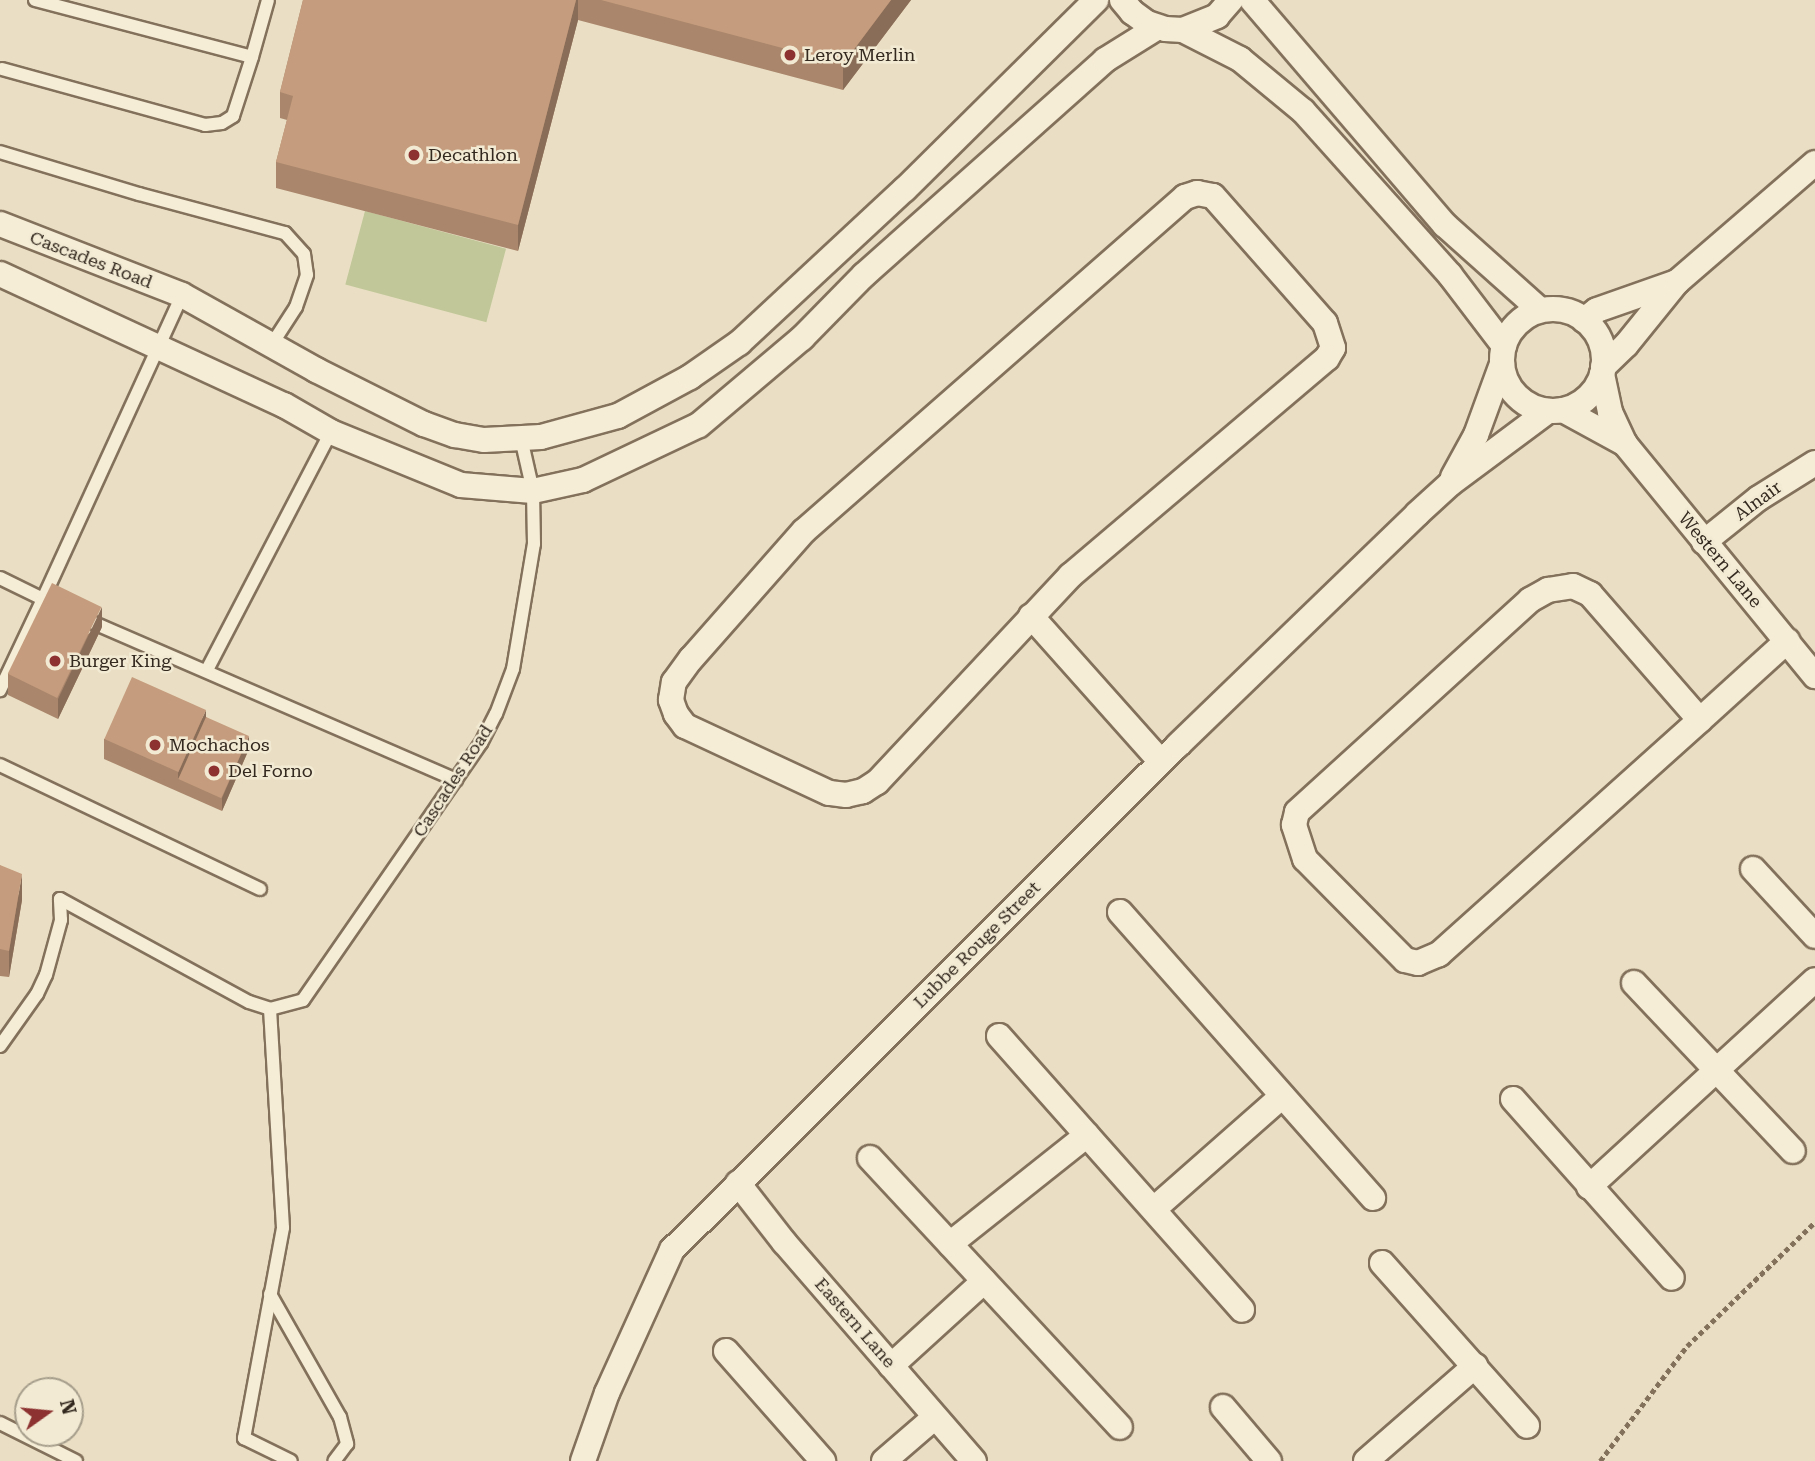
<!DOCTYPE html>
<style>
body{margin:0}
#map{position:relative;width:1815px;height:1461px;overflow:hidden;background:#eadfc4;font-family:"Roboto Serif",serif}
div>[style]{position:absolute}
[style*='--x']{left:calc(var(--x)*1px);top:calc(var(--y)*1px);width:calc(var(--w)*1px);rotate:calc(var(--a)*1deg)}
.green>*{inset:0;background:#c1c799;transform-origin:0 0}
.path>*{height:4.5px;margin-top:-2.25px;transform-origin:0;background:repeating-linear-gradient(90deg,#83715c 0 5px,transparent 0 8.5px)}
.roads{filter:drop-shadow(2px 0 #83715c) drop-shadow(-2px 0 #83715c) drop-shadow(0 2px #83715c) drop-shadow(0 -2px #83715c)}
.service>*{height:12px;margin:-6px;padding:0 6px;transform-origin:6px;border-radius:6px;background:#f6edd6}
.minor>*{height:24px;margin:-12px;padding:0 12px;transform-origin:12px;border-radius:12px;background:#f6edd6}
.minor>.ring{margin:-12px;padding:0;box-sizing:content-box;background:none;border:24px solid #f6edd6;border-radius:50%}
.wall>*{inset:0;background:#a9866c}
.shaded-wall>*{inset:0;background:#8a6d58}
.building>*{inset:0;background:#c59c7d;transform-origin:0 0}
.dots>*{width:19px;height:19px;translate:-50% -50%;box-sizing:border-box;border:4px solid #f2ead3;border-radius:50%}
span{translate:-50% -50%;white-space:nowrap;text-align:center;line-height:1.15;-webkit-text-stroke:5px #f2ead3;paint-order:stroke}
.poi-label{font-size:18px;color:#34291f}
.left{translate:0 -50%;text-align:left}
.street-label{font-size:18px;color:#34291f}
.north{position:absolute;left:14px;top:1377px;width:70px;height:70px;box-sizing:border-box;background:#f2ead3;border:2px solid #a69d8b;border-radius:50%;rotate:75deg;font-size:19px;font-weight:700;line-height:28px;text-align:center;color:#34291f}
.north::after{content:'';display:block;margin:auto;width:24px;height:32px;background:#8d3231;clip-path:polygon(50% 0,100% 100%,50% 72%,0 100%)}
</style>
<div id="map">
<div class="green">
<div style="left:365px;top:211px;width:146px;height:76px;rotate:15deg"></div>
</div>
<div class="path">
<div style="--x:1600;--y:1461;--w:144;--a:-52.9"></div>
<div style="--x:1687;--y:1346;--w:178;--a:-44.1"></div>
</div>
<div class="roads">
<div class="service">
<div style="--x:35;--y:0;--w:224;--a:14.7"></div>
<div style="--x:252;--y:57;--w:59;--a:-74.3"></div>
<div style="--x:2;--y:69;--w:211;--a:15.4"></div>
<div style="--x:205;--y:125;--w:17;--a:-7"></div>
<div style="--x:222;--y:123;--w:13;--a:-32"></div>
<div style="--x:233;--y:116;--w:62;--a:-72.1"></div>
<div style="--x:0;--y:152;--w:145;--a:16.8"></div>
<div style="--x:139;--y:194;--w:151;--a:15"></div>
<div style="--x:285;--y:233;--w:28;--a:48"></div>
<div style="--x:304;--y:254;--w:21;--a:82"></div>
<div style="--x:307;--y:275;--w:34;--a:109"></div>
<div style="--x:296;--y:307;--w:44;--a:123"></div>
<div style="--x:0;--y:578;--w:48;--a:26"></div>
<div style="--x:43;--y:599;--w:101;--a:115.3"></div>
<div style="--x:57;--y:605;--w:15;--a:-157"></div>
<div style="--x:43;--y:599;--w:334;--a:-65.4"></div>
<div style="--x:89;--y:621;--w:400;--a:23.4"></div>
<div style="--x:207;--y:670;--w:268;--a:-62.5"></div>
<div style="--x:0;--y:765;--w:288;--a:25.5"></div>
<div style="--x:270;--y:1009;--w:219;--a:86.6"></div>
<div style="--x:283;--y:1228;--w:214;--a:100.5"></div>
<div style="--x:244;--y:1438;--w:52;--a:26.1"></div>
<div style="--x:0;--y:1046;--w:64;--a:-54.6"></div>
<div style="--x:37;--y:994;--w:21;--a:-65"></div>
<div style="--x:46;--y:975;--w:57;--a:-74.7"></div>
<div style="--x:61;--y:920;--w:21;--a:-93"></div>
<div style="--x:60;--y:899;--w:215;--a:28.6"></div>
<div style="--x:249;--y:1002;--w:22;--a:18"></div>
<div style="--x:270;--y:1009;--w:34;--a:-15"></div>
<div style="--x:303;--y:1000;--w:313;--a:-55.3"></div>
<div style="--x:481;--y:743;--w:33;--a:-63"></div>
<div style="--x:496;--y:714;--w:48;--a:-69.3"></div>
<div style="--x:513;--y:669;--w:127;--a:-80.5"></div>
<div style="--x:534;--y:544;--w:53;--a:-91.1"></div>
<div style="--x:533;--y:491;--w:54;--a:-102.8"></div>
<div style="--x:270;--y:1294;--w:142;--a:60.4"></div>
<div style="--x:340;--y:1417;--w:28;--a:75"></div>
<div style="--x:347;--y:1444;--w:21;--a:127"></div>
<div style="--x:0;--y:1423;--w:85;--a:26.6"></div>
</div>
<div class="minor">
<div style="--x:1122;--y:0;--w:16;--a:50"></div>
<div style="--x:1132;--y:12;--w:19;--a:36"></div>
<div style="--x:1147;--y:23;--w:19;--a:18"></div>
<div style="--x:1165;--y:29;--w:18;--a:3"></div>
<div style="--x:1183;--y:30;--w:37;--a:-22"></div>
<div style="--x:1217;--y:16;--w:21;--a:-49"></div>
<div style="--x:1252;--y:0;--w:296;--a:49.4"></div>
<div style="--x:1445;--y:225;--w:127;--a:41.8"></div>
<div style="--x:1183;--y:30;--w:64;--a:27"></div>
<div style="--x:1240;--y:59;--w:82;--a:39.5"></div>
<div style="--x:1303;--y:111;--w:220;--a:48.1"></div>
<div style="--x:1450;--y:275;--w:89;--a:52.7"></div>
<div style="--x:1197;--y:193;--w:16;--a:11"></div>
<div style="--x:1213;--y:196;--w:169;--a:48.6"></div>
<div style="--x:1325;--y:323;--w:26;--a:72"></div>
<div style="--x:1333;--y:348;--w:12;--a:121"></div>
<div style="--x:1327;--y:358;--w:336;--a:139.7"></div>
<div style="--x:1071;--y:575;--w:284;--a:133.1"></div>
<div style="--x:877;--y:782;--w:17;--a:147"></div>
<div style="--x:863;--y:791;--w:17;--a:167"></div>
<div style="--x:846;--y:795;--w:17;--a:-173"></div>
<div style="--x:829;--y:793;--w:159;--a:-155"></div>
<div style="--x:685;--y:726;--w:15;--a:-127"></div>
<div style="--x:676;--y:714;--w:15;--a:-110"></div>
<div style="--x:671;--y:700;--w:18;--a:-81"></div>
<div style="--x:674;--y:682;--w:29;--a:-54"></div>
<div style="--x:691;--y:659;--w:171;--a:-48.6"></div>
<div style="--x:804;--y:531;--w:507;--a:-41.24"></div>
<div style="--x:1185;--y:197;--w:13;--a:-18"></div>
<div style="--x:0;--y:224;--w:195;--a:21.3"></div>
<div style="--x:182;--y:295;--w:154;--a:29.2"></div>
<div style="--x:316;--y:370;--w:121;--a:26.6"></div>
<div style="--x:424;--y:424;--w:33;--a:20"></div>
<div style="--x:455;--y:435;--w:29;--a:10"></div>
<div style="--x:484;--y:440;--w:57;--a:-3"></div>
<div style="--x:541;--y:437;--w:80;--a:-15.3"></div>
<div style="--x:618;--y:416;--w:82;--a:-28.4"></div>
<div style="--x:690;--y:377;--w:60;--a:-34.8"></div>
<div style="--x:739;--y:343;--w:226;--a:-42.9"></div>
<div style="--x:905;--y:189;--w:269;--a:-44.7"></div>
<div style="--x:0;--y:274;--w:313;--a:24.8"></div>
<div style="--x:284;--y:405;--w:54;--a:29.9"></div>
<div style="--x:331;--y:432;--w:140;--a:22.2"></div>
<div style="--x:461;--y:485;--w:72;--a:4.8"></div>
<div style="--x:533;--y:491;--w:51;--a:-12.4"></div>
<div style="--x:583;--y:480;--w:128;--a:-25.4"></div>
<div style="--x:699;--y:425;--w:135;--a:-40.2"></div>
<div style="--x:802;--y:338;--w:88;--a:-45.5"></div>
<div style="--x:864;--y:275;--w:323;--a:-41.7"></div>
<div style="--x:1105;--y:60;--w:62;--a:-31.9"></div>
<div class="ring" style="left:1502px;top:309px;width:78px;height:78px"></div>
<div style="--x:1584;--y:320;--w:16;--a:-38"></div>
<div style="--x:1597;--y:310;--w:85;--a:-19.3"></div>
<div style="--x:1603;--y:367;--w:32;--a:-44"></div>
<div style="--x:1626;--y:345;--w:81;--a:-51"></div>
<div style="--x:1677;--y:282;--w:182;--a:-40.8"></div>
<div style="--x:1602;--y:374;--w:39;--a:78"></div>
<div style="--x:1610;--y:412;--w:35;--a:65"></div>
<div style="--x:1625;--y:444;--w:300;--a:50.7"></div>
<div style="--x:1563;--y:410;--w:71;--a:28.7"></div>
<div style="--x:1453;--y:477;--w:48;--a:-61.3"></div>
<div style="--x:1476;--y:435;--w:76;--a:-69.9"></div>
<div style="--x:1704;--y:542;--w:70;--a:-38.7"></div>
<div style="--x:1759;--y:498;--w:66;--a:-32"></div>
<div style="--x:1573;--y:586;--w:19;--a:25"></div>
<div style="--x:1590;--y:594;--w:167;--a:48.9"></div>
<div style="--x:1700;--y:720;--w:351;--a:138.1"></div>
<div style="--x:1439;--y:954;--w:23;--a:157"></div>
<div style="--x:1418;--y:963;--w:13;--a:-167"></div>
<div style="--x:1405;--y:960;--w:142;--a:-134.7"></div>
<div style="--x:1305;--y:859;--w:36;--a:-108"></div>
<div style="--x:1294;--y:825;--w:13;--a:-77"></div>
<div style="--x:1297;--y:812;--w:315;--a:-42.3"></div>
<div style="--x:1530;--y:600;--w:21;--a:-29"></div>
<div style="--x:1548;--y:590;--w:25;--a:-9"></div>
<div style="--x:1031;--y:616;--w:195;--a:48.3"></div>
<div style="--x:1700;--y:720;--w:118;--a:-42.2"></div>
<div style="--x:1753;--y:869;--w:91;--a:47.2"></div>
<div style="--x:1120;--y:912;--w:382;--a:48.5"></div>
<div style="--x:1634;--y:983;--w:231;--a:46.6"></div>
<div style="--x:999;--y:1036;--w:366;--a:48.4"></div>
<div style="--x:1513;--y:1099;--w:239;--a:48.4"></div>
<div style="--x:870;--y:1158;--w:367;--a:47.1"></div>
<div style="--x:738;--y:1183;--w:75;--a:52.1"></div>
<div style="--x:784;--y:1242;--w:290;--a:49.1"></div>
<div style="--x:1589;--y:1187;--w:306;--a:-42.5"></div>
<div style="--x:1154;--y:1209;--w:171;--a:-41.4"></div>
<div style="--x:950;--y:1244;--w:175;--a:-38.5"></div>
<div style="--x:1382;--y:1263;--w:218;--a:48.3"></div>
<div style="--x:726;--y:1351;--w:147;--a:48.6"></div>
<div style="--x:891;--y:1366;--w:126;--a:-42.4"></div>
<div style="--x:1223;--y:1407;--w:71;--a:49.6"></div>
<div style="--x:583;--y:1461;--w:72;--a:-70.6"></div>
<div style="--x:607;--y:1393;--w:157;--a:-65.6"></div>
<div style="--x:672;--y:1250;--w:715;--a:-44.94"></div>
<div style="--x:1178;--y:745;--w:332;--a:-44"></div>
<div style="--x:1417;--y:514;--w:45;--a:-42.3"></div>
<div style="--x:1450;--y:484;--w:122;--a:-36.7"></div>
<div style="--x:884;--y:1461;--w:67;--a:-40.8"></div>
<div style="--x:1366;--y:1461;--w:145;--a:-41.1"></div>
</div>
</div>
<div class="wall">
<div style="clip-path:polygon(303px 0,911px 0,843px 90px,578px 20px,518px 251px,276px 188px,276px 162px,287px 120px,280px 118px,280px 92px)"></div>
<div style="clip-path:polygon(102px 627px,58px 719px,8px 695px,8px 674px)"></div>
<div style="clip-path:polygon(206px 717px,249px 749px,222px 811px,104px 759px,104px 739px)"></div>
<div style="clip-path:polygon(0 865px,22px 900px,9px 977px,0 976px)"></div>
</div>
<div class="shaded-wall">
<div style="clip-path:polygon(576px 0,578px 0,578px 20px,518px 251px,518px 225px)"></div>
<div style="clip-path:polygon(891px 0,911px 0,843px 90px,843px 64px)"></div>
<div style="clip-path:polygon(102px 607px,102px 627px,58px 719px,58px 699px)"></div>
<div style="clip-path:polygon(206px 710px,206px 730px,178px 779px,178px 773px)"></div>
<div style="clip-path:polygon(249px 736px,249px 749px,222px 811px,222px 798px)"></div>
<div style="clip-path:polygon(22px 874px,22px 900px,9px 977px,9px 951px)"></div>
</div>
<div class="building">
<div style="clip-path:polygon(303px 0,576px 0,518px 225px,276px 162px,293px 96px,280px 92px)"></div>
<div style="clip-path:polygon(601px 0,891px 0,843px 64px)"></div>
<div style="left:52px;top:583px;width:55px;height:101px;rotate:26deg"></div>
<div style="left:132px;top:677px;width:81px;height:68px;rotate:24deg"></div>
<div style="left:206px;top:717px;width:47px;height:68px;rotate:24deg"></div>
<div style="clip-path:polygon(0 865px,22px 874px,9px 951px,0 949px)"></div>
</div>
<div class="dots">
<div style="left:790px;top:55px;background:#8d3231"></div>
<div style="left:414px;top:155px;background:#8d3231"></div>
<div style="left:55px;top:661px;background:#8d3231"></div>
<div style="left:155px;top:745px;background:#8d3231"></div>
<div style="left:214px;top:771px;background:#8d3231"></div>
</div>
<div class="poi-label">
<span class="left" style="left:804px;top:55px">Leroy Merlin</span>
<span class="left" style="left:428px;top:155px">Decathlon</span>
<span class="left" style="left:69px;top:661px">Burger King</span>
<span class="left" style="left:169px;top:745px">Mochachos</span>
<span class="left" style="left:228px;top:771px">Del Forno</span>
</div>
<div class="street-label">
<span style="left:91px;top:260px;rotate:21deg">Cascades Road</span>
<span style="left:1758px;top:501px;rotate:-36deg">Alnair</span>
<span style="left:1720px;top:560px;rotate:50deg">Western Lane</span>
<span style="left:453px;top:781px;rotate:-57deg">Cascades Road</span>
<span style="left:977px;top:945px;rotate:-45deg">Lubbe Rouge Street</span>
<span style="left:855px;top:1323px;rotate:49deg">Eastern Lane</span>
</div>
<div class="north">N</div>
</div>
